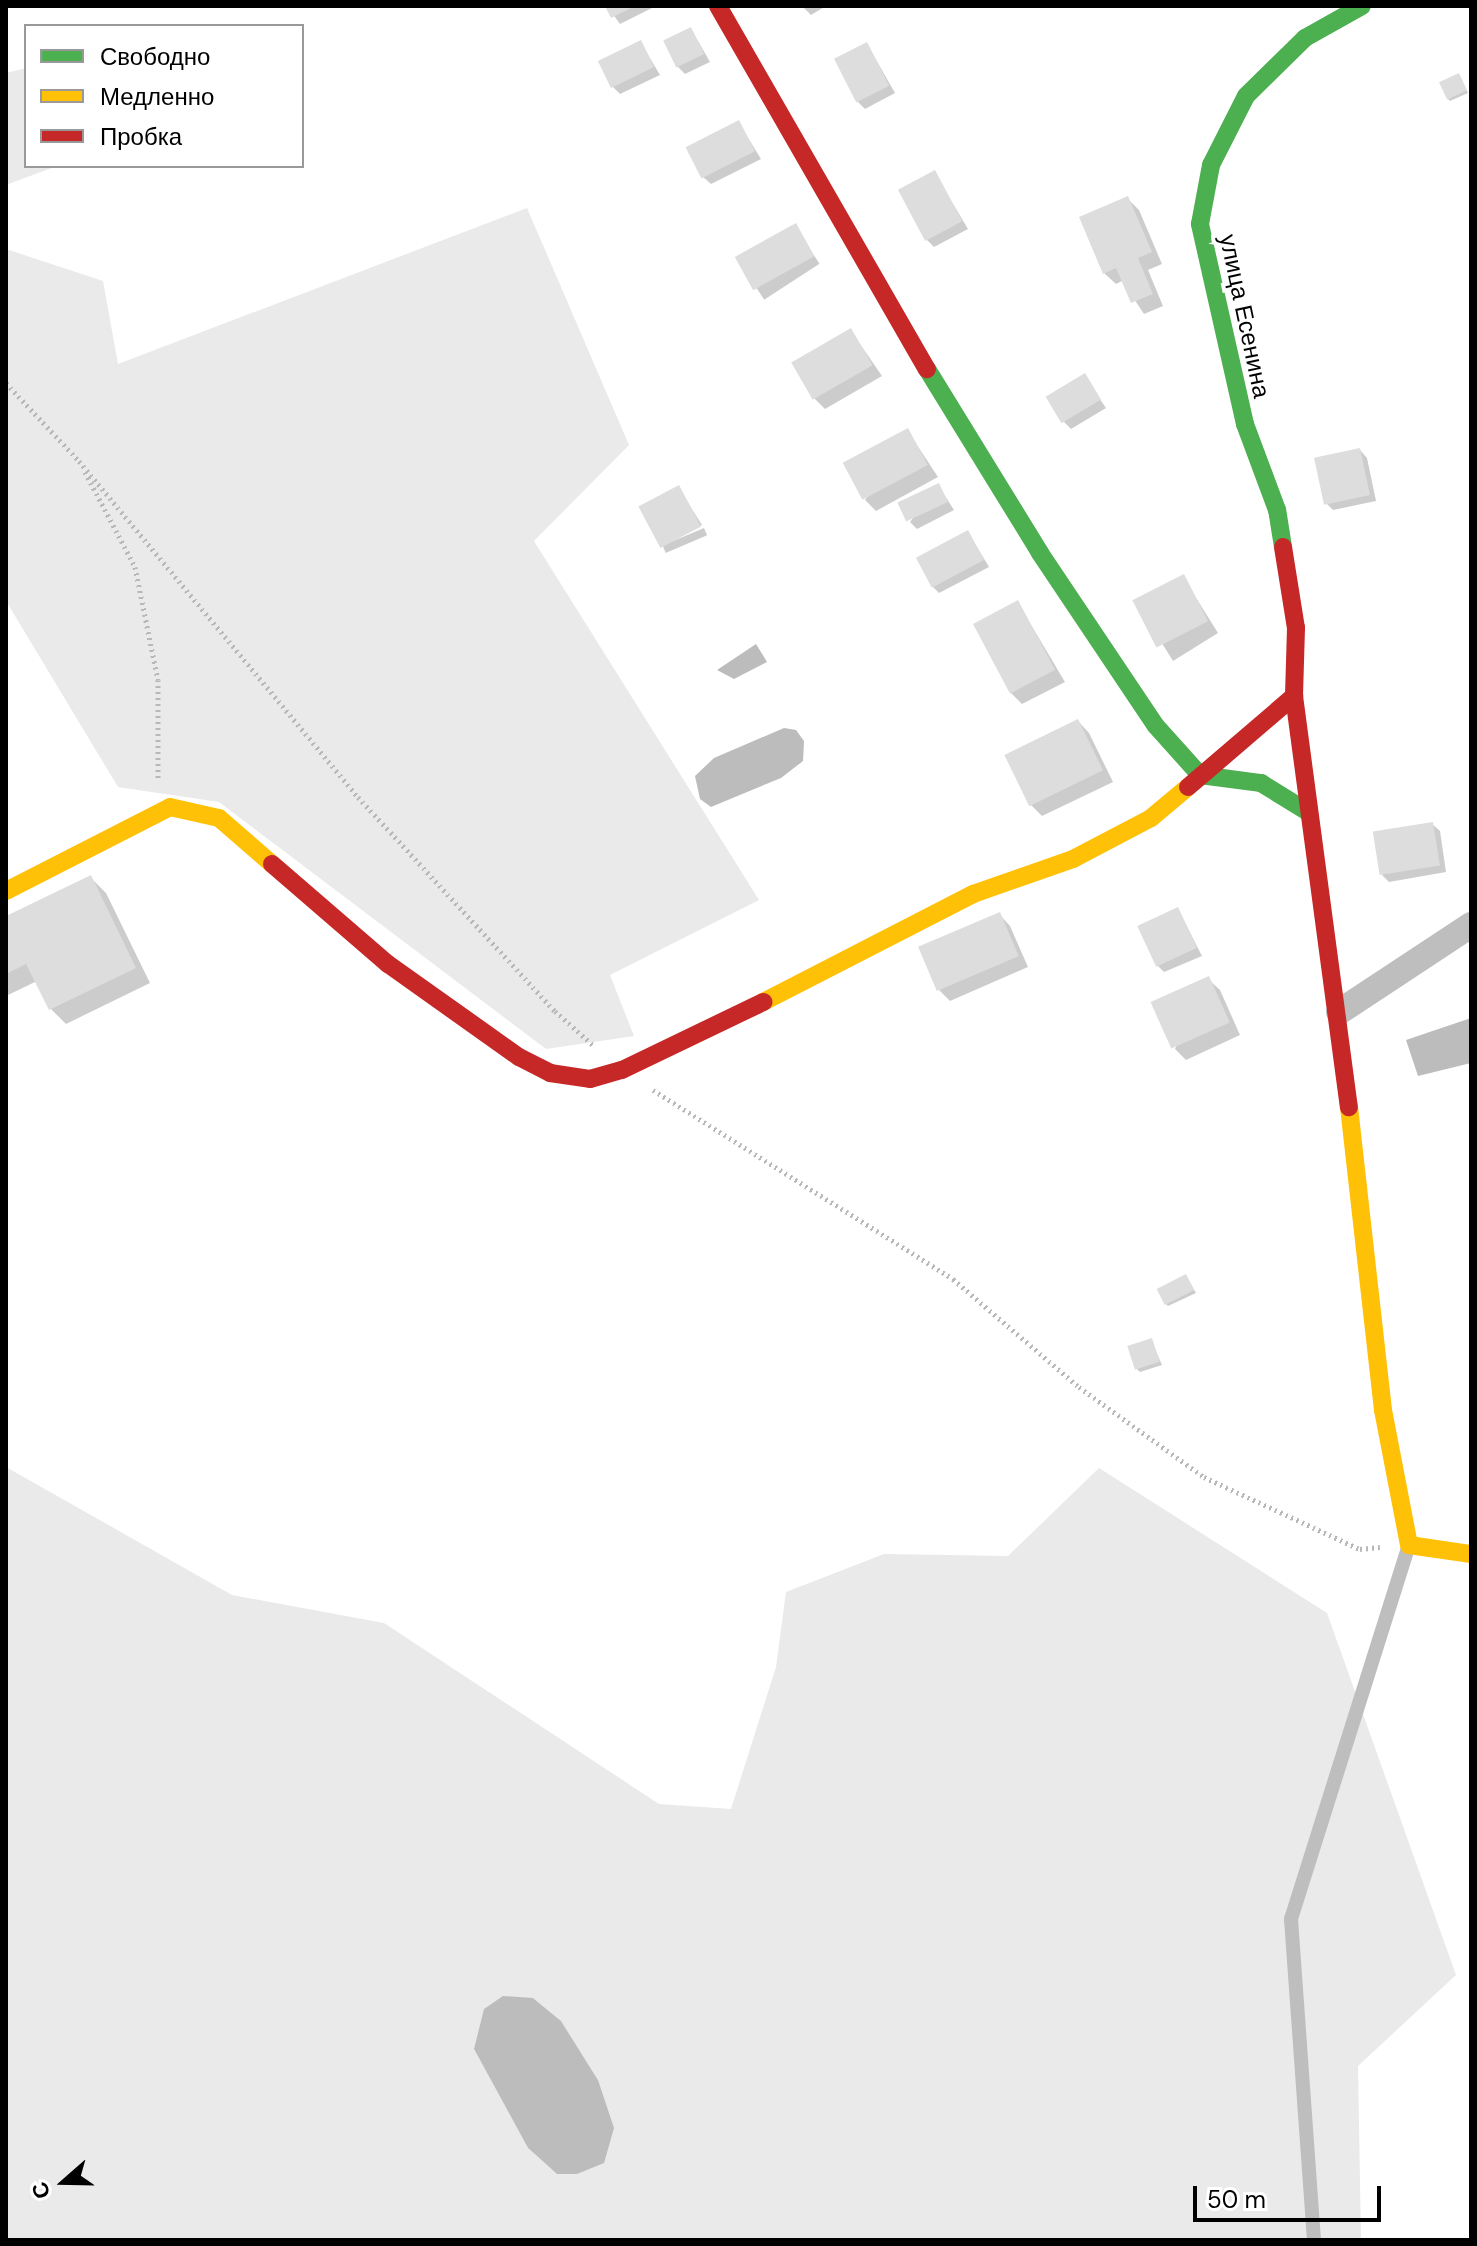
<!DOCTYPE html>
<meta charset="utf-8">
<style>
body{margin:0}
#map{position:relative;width:1477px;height:2246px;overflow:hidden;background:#fff;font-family:"DM Sans",sans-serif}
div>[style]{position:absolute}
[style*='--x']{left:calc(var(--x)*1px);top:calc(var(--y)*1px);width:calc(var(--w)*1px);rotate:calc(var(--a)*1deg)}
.green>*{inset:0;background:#eaeaea}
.water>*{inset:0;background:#bcbcbc}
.shadow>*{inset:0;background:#0003;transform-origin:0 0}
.building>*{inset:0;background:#ddd;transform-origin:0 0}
.path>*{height:5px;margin-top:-2.5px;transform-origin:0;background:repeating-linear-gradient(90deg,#b8b8b8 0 2px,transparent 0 6px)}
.lane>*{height:14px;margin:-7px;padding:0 7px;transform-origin:7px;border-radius:7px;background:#bebebe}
.street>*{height:26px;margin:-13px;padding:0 13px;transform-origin:13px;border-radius:13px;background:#bebebe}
.fast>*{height:18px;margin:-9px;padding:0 9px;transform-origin:9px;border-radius:9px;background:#4caf50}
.slow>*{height:18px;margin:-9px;padding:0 9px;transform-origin:9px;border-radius:9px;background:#ffc107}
.jam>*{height:18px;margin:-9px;padding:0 9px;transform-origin:9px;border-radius:9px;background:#c62828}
span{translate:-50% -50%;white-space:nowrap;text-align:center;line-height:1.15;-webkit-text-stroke:8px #fff;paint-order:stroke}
.street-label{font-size:24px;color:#000}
.frame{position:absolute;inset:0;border:8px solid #000;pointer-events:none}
.legend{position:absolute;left:24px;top:24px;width:280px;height:144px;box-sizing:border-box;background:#fff;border:2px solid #999;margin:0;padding:10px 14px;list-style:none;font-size:24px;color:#000}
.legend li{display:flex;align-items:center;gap:16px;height:40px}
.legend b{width:40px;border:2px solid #999}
.north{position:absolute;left:24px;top:2142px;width:80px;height:80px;-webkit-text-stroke:6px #fff;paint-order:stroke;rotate:250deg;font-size:22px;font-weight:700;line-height:32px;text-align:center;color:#000}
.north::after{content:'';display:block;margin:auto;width:28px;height:36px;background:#000;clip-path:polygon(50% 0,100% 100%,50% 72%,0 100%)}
.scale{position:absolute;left:1193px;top:2186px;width:188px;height:36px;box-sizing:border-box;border:4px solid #000;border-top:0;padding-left:10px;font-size:24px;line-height:28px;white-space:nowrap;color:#000;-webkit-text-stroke:6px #fff;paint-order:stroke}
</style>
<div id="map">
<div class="green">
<div style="clip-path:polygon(26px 68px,26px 166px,57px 166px,6px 185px,6px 73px)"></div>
<div style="clip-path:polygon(527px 208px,629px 445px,534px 541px,759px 900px,610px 975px,634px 1036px,546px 1049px,219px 802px,118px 787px,6px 601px,6px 249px,103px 281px,118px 364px)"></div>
<div style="clip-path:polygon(evenodd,6px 1467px,232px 1595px,384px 1623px,659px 1804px,731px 1809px,776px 1667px,786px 1592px,884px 1554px,1008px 1556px,1099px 1468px,1327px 1613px,1456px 1975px,1358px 2066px,1361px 2240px,6px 2240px,6px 1467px,533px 1998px,561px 2021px,598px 2080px,557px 2174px,528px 2148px,474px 2049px,533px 1998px)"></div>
</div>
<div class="water">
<div style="clip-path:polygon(756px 644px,767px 662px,734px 679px,717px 670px)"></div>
<div style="clip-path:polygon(784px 728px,796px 730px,804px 741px,803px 761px,781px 778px,711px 807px,700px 799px,695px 776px,714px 758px)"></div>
<div style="clip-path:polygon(1471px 1018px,1471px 1063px,1418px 1076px,1406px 1040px)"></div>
<div style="clip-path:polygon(503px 1996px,533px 1998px,561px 2021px,598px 2080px,614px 2128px,604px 2163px,577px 2174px,557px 2174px,528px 2148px,474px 2049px,484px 2009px)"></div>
</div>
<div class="shadow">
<div style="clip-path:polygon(607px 6px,656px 6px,620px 24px)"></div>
<div style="clip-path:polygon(802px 6px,826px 6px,811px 15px)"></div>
<div style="clip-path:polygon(691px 29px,710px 62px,685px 74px,677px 66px)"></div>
<div style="clip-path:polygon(641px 43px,660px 75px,620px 94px,613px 87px)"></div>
<div style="clip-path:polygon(867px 44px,895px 93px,865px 109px,857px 101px)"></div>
<div style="clip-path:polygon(1459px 75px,1468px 93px,1450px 101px,1447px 98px)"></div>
<div style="clip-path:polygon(739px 123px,761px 159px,711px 184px,703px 177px)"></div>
<div style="clip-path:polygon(934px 172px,968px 229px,934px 247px,927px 240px)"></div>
<div style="clip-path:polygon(1127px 198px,1139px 210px,1162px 264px,1148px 270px,1163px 306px,1144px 314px,1122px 281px,1116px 284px,1104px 273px)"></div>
<div style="left:795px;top:226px;width:45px;height:66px;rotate:57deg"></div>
<div style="clip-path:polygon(851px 331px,882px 376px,825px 409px,814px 398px)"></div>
<div style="clip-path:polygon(1084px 376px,1106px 408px,1071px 429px,1064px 422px)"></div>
<div style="clip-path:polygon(907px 430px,938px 477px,876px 511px,865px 500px)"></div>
<div style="clip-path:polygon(1360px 450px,1367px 458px,1376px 501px,1333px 510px,1325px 502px)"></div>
<div style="clip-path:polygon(938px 485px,954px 510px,917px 529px,910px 522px)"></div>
<div style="clip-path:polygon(678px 487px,702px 525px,662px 545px)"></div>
<div style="left:704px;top:528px;width:8px;height:45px;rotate:67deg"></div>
<div style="clip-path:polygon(968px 532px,989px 567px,939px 593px,932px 586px)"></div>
<div style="left:1183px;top:577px;width:66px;height:53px;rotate:58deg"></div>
<div style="clip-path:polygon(1018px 603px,1065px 682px,1022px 704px,1011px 693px)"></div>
<div style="clip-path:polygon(1078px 721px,1089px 733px,1113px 782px,1042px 816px,1030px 804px)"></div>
<div style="clip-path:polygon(1432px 824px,1440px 831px,1446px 872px,1389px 882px,1382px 875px)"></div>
<div style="clip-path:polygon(90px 877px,106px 893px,150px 983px,66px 1024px,51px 1009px,37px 981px,6px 996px,6px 919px)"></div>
<div style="clip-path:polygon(1178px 909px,1202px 956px,1164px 972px,1157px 965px)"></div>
<div style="clip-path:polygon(999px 914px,1010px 926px,1028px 967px,950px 1001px,939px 990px)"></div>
<div style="clip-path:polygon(1208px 979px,1220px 990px,1240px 1035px,1186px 1060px,1175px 1049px)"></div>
<div style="clip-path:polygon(1186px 1276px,1196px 1293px,1168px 1306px,1165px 1303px)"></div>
<div style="clip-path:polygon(1151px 1340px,1162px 1365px,1140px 1372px,1137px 1369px)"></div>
</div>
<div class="building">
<div style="clip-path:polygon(605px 6px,635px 6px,611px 18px)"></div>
<div style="left:691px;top:27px;width:30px;height:31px;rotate:64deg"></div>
<div style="left:641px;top:40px;width:30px;height:48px;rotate:64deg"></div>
<div style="left:867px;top:42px;width:49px;height:37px;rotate:63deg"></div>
<div style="left:1459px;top:73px;width:19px;height:22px;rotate:65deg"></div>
<div style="left:739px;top:120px;width:35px;height:60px;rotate:63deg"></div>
<div style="left:935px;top:170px;width:58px;height:42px;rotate:62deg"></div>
<div style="clip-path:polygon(1128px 196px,1152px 252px,1138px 258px,1153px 294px,1131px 303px,1116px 268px,1103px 274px,1079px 217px)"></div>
<div style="left:796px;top:223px;width:38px;height:70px;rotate:61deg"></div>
<div style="left:851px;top:328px;width:43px;height:69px;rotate:60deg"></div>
<div style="left:1085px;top:373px;width:31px;height:46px;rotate:59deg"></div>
<div style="left:908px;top:428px;width:42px;height:74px;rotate:62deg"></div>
<div style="left:1360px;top:448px;width:48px;height:47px;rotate:78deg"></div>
<div style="left:939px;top:483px;width:21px;height:46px;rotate:65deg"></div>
<div style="left:679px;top:485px;width:47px;height:46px;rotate:62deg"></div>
<div style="left:968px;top:530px;width:34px;height:59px;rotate:62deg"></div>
<div style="left:1184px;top:574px;width:53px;height:58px;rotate:63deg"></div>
<div style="left:1018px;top:600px;width:79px;height:51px;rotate:62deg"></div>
<div style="left:1078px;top:719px;width:57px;height:82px;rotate:64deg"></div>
<div style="left:1433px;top:822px;width:44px;height:61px;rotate:81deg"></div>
<div style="clip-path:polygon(91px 875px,136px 968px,49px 1010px,26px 964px,6px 974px,6px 916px)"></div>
<div style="left:1178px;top:907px;width:45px;height:45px;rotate:65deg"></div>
<div style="left:1000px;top:912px;width:48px;height:89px;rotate:67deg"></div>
<div style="left:1209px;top:976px;width:51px;height:64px;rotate:66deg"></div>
<div style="left:1186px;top:1274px;width:18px;height:33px;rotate:63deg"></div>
<div style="left:1152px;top:1338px;width:25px;height:26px;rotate:72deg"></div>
</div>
<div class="path">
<div style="--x:6;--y:383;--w:107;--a:46.9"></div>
<div style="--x:79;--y:461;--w:437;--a:50.3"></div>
<div style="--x:358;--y:797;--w:291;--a:47.4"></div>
<div style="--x:555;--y:1011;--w:52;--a:41.9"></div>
<div style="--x:85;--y:472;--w:107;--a:62.2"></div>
<div style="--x:135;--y:567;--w:115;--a:78.5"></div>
<div style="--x:158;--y:680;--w:99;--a:90"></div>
<div style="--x:653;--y:1090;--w:355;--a:32.2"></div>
<div style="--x:953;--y:1279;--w:166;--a:40.6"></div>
<div style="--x:1079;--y:1387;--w:154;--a:35.8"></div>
<div style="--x:1204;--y:1477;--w:172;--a:24.8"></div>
<div style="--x:1360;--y:1549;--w:20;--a:-6"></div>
</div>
<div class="lane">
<div style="--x:1314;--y:2240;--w:322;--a:-94.1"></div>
<div style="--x:1291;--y:1919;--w:390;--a:-72.5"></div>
</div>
<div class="street">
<div style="--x:1339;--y:1012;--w:158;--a:-33.4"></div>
</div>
<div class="fast">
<div style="--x:927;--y:369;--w:216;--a:58.4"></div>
<div style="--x:1040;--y:553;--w:208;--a:56.2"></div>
<div style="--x:1156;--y:726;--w:66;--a:48.1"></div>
<div style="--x:1200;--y:775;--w:62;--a:7.5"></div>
<div style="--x:1261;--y:783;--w:55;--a:31.7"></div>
<div style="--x:1283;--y:547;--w:37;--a:-99"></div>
<div style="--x:1277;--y:510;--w:92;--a:-110.4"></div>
<div style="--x:1245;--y:424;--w:205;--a:-102.7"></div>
<div style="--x:1200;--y:224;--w:60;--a:-79.4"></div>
<div style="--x:1211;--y:165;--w:77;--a:-63.1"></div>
<div style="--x:1246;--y:96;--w:83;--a:-44.5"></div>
<div style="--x:1305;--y:38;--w:65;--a:-29.3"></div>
</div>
<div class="slow">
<div style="--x:6;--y:891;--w:184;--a:-27.1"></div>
<div style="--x:170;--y:807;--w:50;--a:12.7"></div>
<div style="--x:219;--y:818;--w:70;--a:41"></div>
<div style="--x:763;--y:1002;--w:236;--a:-27.2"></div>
<div style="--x:973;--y:894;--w:106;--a:-19.3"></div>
<div style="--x:1073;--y:859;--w:88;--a:-27.7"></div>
<div style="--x:1151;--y:818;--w:48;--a:-40"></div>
<div style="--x:1349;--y:1107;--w:305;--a:83.6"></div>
<div style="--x:1383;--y:1410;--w:137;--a:79.1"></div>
<div style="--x:1409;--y:1545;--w:63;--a:8.3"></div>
</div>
<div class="jam">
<div style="--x:718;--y:6;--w:419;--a:60.1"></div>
<div style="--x:1283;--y:547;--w:82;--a:80.9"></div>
<div style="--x:1296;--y:628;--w:68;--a:91.7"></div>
<div style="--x:1294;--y:696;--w:415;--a:82.4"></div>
<div style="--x:1188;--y:787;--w:140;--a:-40.6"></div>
<div style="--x:272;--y:864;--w:153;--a:40.8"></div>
<div style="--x:388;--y:964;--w:161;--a:35.4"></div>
<div style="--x:519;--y:1057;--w:35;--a:27"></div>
<div style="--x:550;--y:1073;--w:40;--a:8.5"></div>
<div style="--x:590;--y:1079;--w:33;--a:-16"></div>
<div style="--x:622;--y:1070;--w:157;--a:-25.7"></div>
</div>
<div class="street-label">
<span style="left:1245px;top:316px;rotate:78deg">улица Есенина</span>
</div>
<div class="frame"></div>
<ul class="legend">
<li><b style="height:10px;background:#4caf50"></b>Свободно</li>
<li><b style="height:10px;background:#ffc107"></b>Медленно</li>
<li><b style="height:10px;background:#c62828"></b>Пробка</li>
</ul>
<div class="north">С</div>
<div class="scale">50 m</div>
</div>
